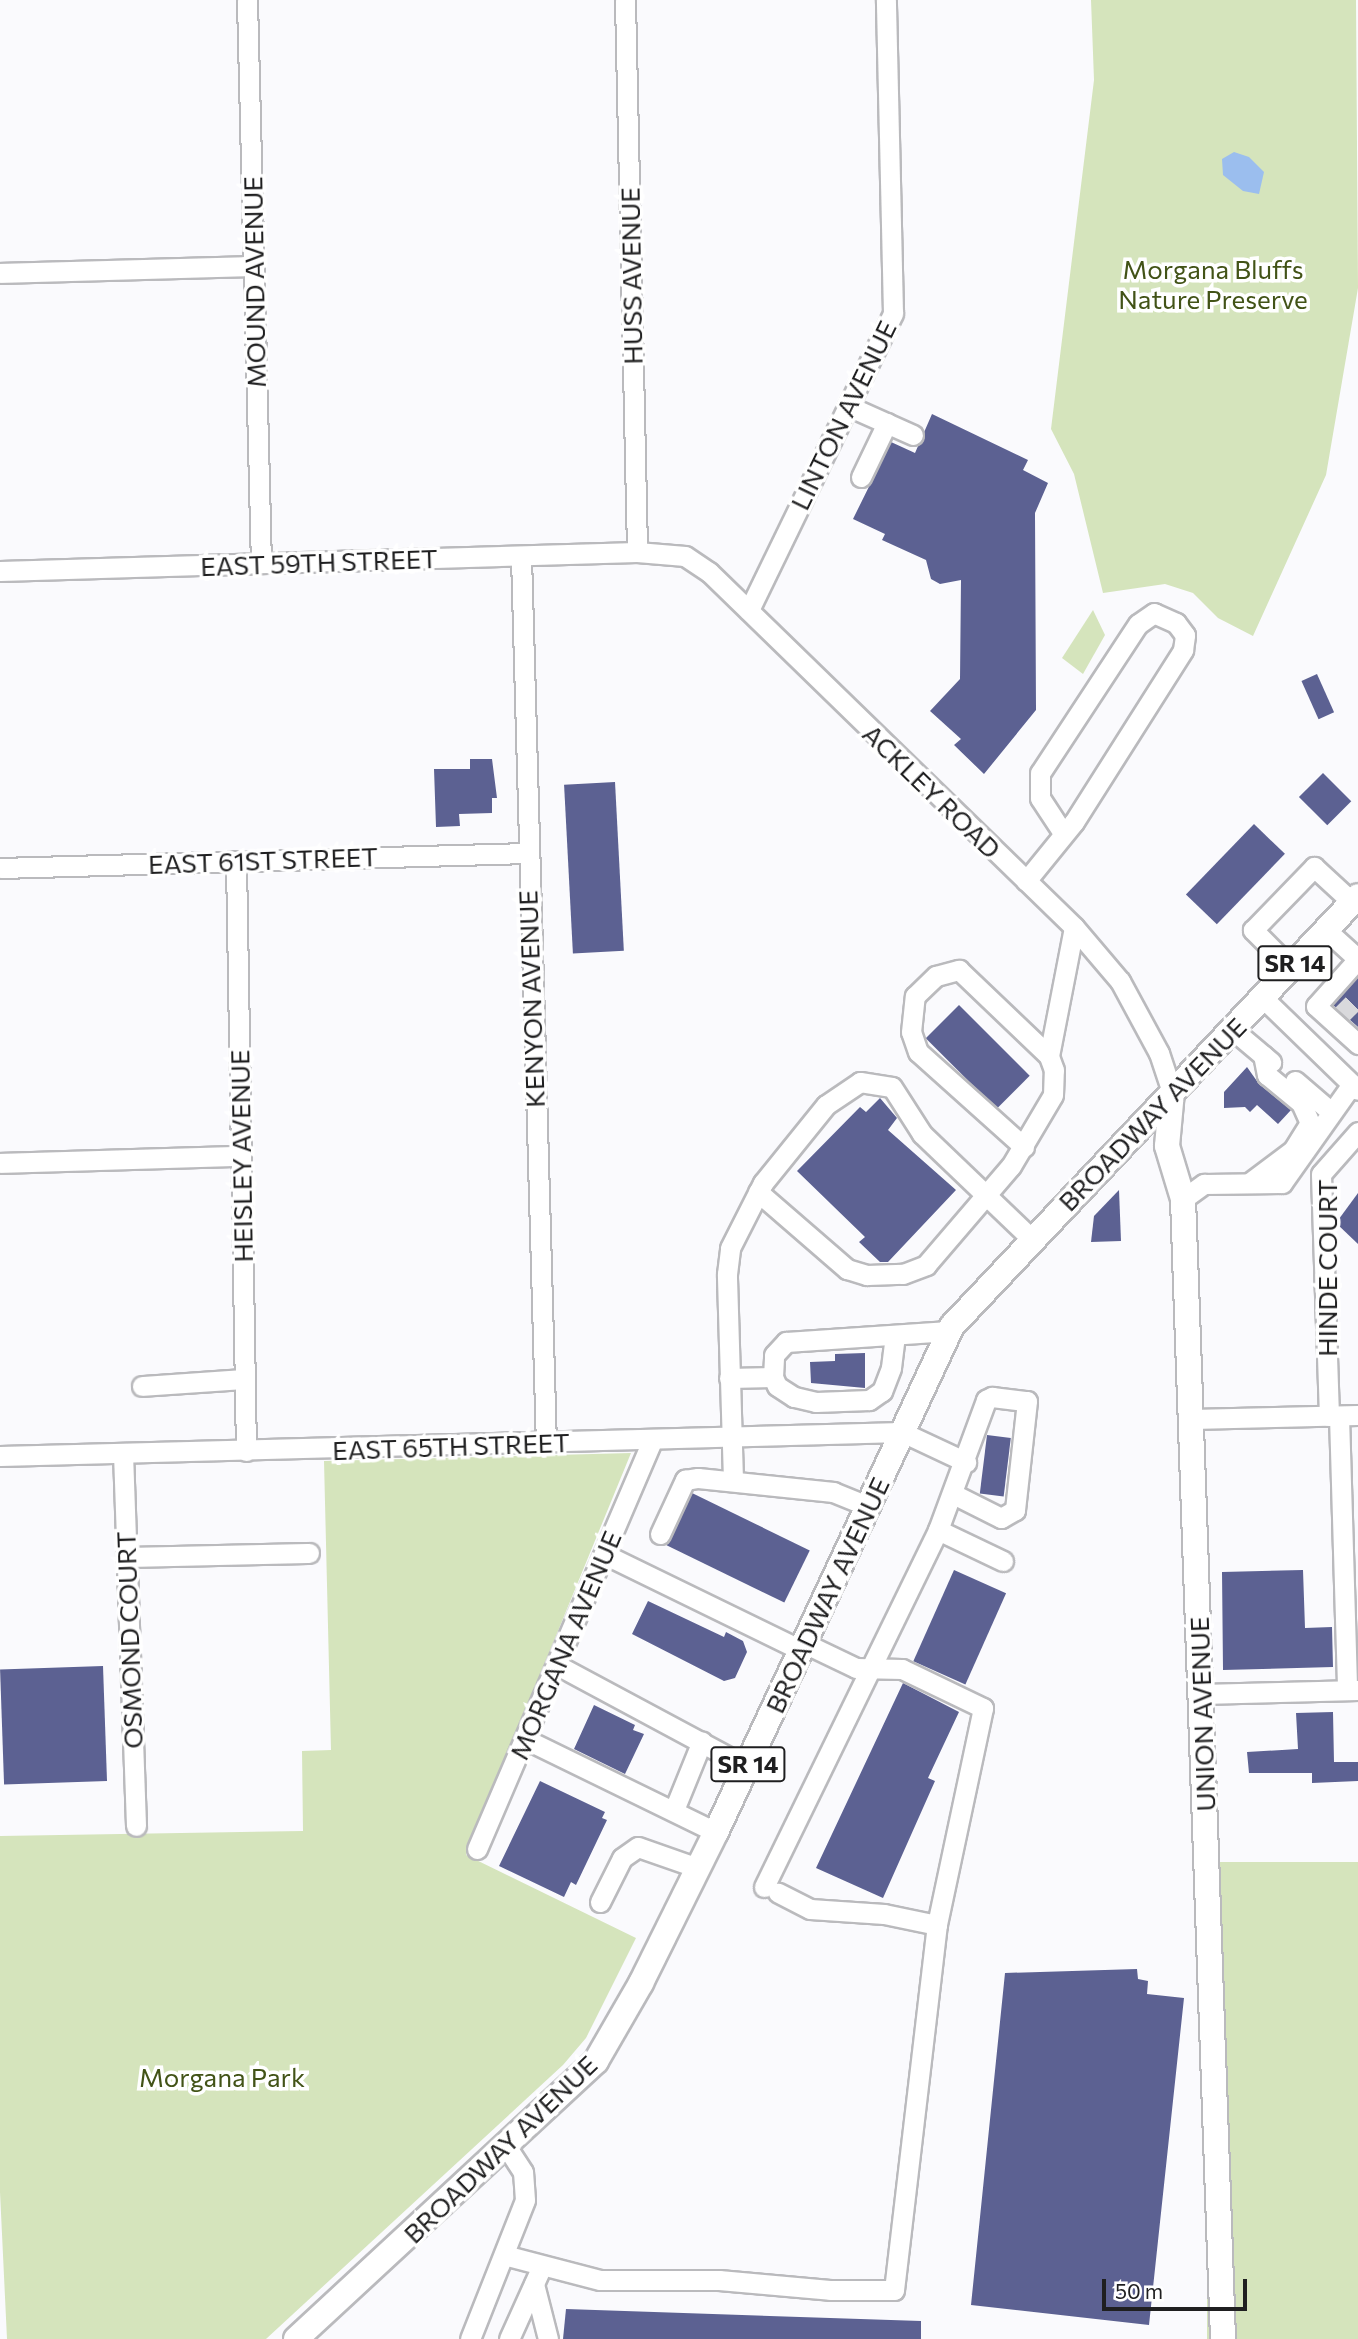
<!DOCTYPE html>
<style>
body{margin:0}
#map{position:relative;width:1358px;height:2339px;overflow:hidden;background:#fafafd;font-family:Commissioner,sans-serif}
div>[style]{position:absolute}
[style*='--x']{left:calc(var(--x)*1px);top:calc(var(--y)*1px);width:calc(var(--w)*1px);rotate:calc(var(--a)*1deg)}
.green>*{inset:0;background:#d5e4bc;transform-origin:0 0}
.water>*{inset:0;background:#9bbeee}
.building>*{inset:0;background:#5c6192;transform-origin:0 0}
.minor-tunnel>*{height:19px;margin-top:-9.5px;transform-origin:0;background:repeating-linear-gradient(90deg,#d9d9dc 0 19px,transparent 0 29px)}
.roads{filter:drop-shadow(2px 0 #bababd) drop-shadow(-2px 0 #bababd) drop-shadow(0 2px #bababd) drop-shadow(0 -2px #bababd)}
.minor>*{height:19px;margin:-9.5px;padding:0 9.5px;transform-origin:9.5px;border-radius:9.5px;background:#fff}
.major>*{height:24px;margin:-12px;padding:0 12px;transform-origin:12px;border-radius:12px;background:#fff}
span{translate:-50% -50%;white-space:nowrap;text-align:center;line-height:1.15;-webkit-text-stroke:7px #fff;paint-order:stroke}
.shield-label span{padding:2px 5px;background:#fff;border:2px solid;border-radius:5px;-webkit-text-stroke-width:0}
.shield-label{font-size:24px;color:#1f1f20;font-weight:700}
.park-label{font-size:26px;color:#425317}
.street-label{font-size:26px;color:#1f1f20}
.scale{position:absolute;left:1102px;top:2279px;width:145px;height:32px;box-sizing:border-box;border:4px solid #1f1f20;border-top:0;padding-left:9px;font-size:21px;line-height:24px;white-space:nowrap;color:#1f1f20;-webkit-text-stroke:5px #fff;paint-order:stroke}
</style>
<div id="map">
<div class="green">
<div style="clip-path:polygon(1091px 0,1356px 0,1358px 288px,1326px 475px,1253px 636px,1218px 618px,1193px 593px,1165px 584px,1103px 593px,1074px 474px,1051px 429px,1094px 80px)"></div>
<div style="clip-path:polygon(1093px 610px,1105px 635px,1083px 674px,1062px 658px)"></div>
<div style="clip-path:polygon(631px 1453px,466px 1855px,636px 1938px,586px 2038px,563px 2065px,266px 2339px,7px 2339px,0 2192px,0 1836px,303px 1831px,302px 1751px,331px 1750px,324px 1461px)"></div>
<div style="left:1358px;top:1862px;width:477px;height:151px;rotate:90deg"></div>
</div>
<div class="water">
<div style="clip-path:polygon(1234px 152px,1249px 157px,1264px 172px,1259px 194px,1243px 191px,1223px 175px,1222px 159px)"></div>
</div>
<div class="building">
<div style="clip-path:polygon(932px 414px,1028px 460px,1023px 470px,1048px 483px,1035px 513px,1036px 710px,984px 774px,954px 745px,961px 739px,930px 711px,960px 679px,961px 580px,940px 584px,931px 579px,926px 560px,882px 540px,885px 534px,853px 519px,891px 442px,915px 453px)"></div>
<div style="left:1317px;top:674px;width:42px;height:17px;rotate:66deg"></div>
<div style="clip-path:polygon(470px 759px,492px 759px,497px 798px,492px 798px,492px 813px,459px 814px,460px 826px,436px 827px,434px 769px,470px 769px)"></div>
<div style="left:1323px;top:773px;width:40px;height:34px;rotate:45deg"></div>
<div style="left:615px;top:782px;width:169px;height:51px;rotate:87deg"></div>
<div style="left:1254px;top:824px;width:43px;height:98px;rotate:44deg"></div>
<div style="clip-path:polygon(1358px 977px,1358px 1027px,1333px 1005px)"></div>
<div style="left:959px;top:1005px;width:100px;height:47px;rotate:45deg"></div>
<div style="clip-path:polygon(1247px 1067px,1259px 1084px,1291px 1110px,1278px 1124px,1257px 1105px,1250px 1112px,1245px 1107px,1224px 1108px,1224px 1092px)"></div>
<div style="clip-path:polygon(880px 1098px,897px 1118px,888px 1130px,956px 1190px,888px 1262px,880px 1262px,859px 1242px,865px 1237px,797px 1171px,860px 1107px,866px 1112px)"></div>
<div style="clip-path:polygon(1119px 1190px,1121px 1241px,1091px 1242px,1094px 1216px)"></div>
<div style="clip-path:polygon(1358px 1193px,1358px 1244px,1336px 1223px)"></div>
<div style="clip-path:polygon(865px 1353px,865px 1388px,811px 1383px,810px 1362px,835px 1361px,835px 1354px)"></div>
<div style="left:987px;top:1435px;width:24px;height:59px;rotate:7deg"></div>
<div style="left:692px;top:1493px;width:131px;height:58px;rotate:26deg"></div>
<div style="left:954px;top:1570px;width:57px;height:100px;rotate:24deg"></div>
<div style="clip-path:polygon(1303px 1570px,1305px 1628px,1332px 1627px,1333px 1667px,1223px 1670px,1222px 1572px)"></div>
<div style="clip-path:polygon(648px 1601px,724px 1637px,726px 1632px,743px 1641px,747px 1652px,735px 1678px,724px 1681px,632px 1634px)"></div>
<div style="left:103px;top:1666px;width:115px;height:103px;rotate:88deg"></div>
<div style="clip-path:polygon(903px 1683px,959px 1712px,928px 1778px,935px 1781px,883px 1898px,816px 1868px)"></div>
<div style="clip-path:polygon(594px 1705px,635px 1725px,633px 1730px,644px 1734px,625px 1774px,574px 1749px)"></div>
<div style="clip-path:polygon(1333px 1712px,1334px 1762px,1358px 1762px,1358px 1781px,1312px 1783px,1312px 1773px,1249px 1773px,1247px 1752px,1298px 1749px,1296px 1713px)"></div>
<div style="clip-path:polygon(540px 1781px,605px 1812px,602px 1818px,607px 1820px,576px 1885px,571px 1882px,564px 1897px,499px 1866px)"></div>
<div style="clip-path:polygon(1137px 1969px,1138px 1979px,1148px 1981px,1147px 1994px,1184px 1998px,1149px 2325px,971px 2305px,1005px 1973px)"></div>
<div style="clip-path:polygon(566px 2309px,921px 2321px,921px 2339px,563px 2339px)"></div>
</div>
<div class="minor-tunnel">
<div style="--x:1339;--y:1017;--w:27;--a:-45"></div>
</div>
<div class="roads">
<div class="minor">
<div style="--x:247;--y:0;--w:563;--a:88.58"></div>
<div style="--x:625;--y:0;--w:552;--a:88.75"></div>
<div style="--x:0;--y:273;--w:253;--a:-1.6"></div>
<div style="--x:848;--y:406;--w:71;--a:24"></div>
<div style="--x:861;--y:477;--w:60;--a:-64.3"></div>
<div style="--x:521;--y:556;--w:887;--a:88.39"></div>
<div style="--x:0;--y:571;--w:637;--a:-1.71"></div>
<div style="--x:637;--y:552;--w:48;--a:4.8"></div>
<div style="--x:685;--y:556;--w:29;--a:34"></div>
<div style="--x:709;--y:572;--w:509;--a:44.2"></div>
<div style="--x:1074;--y:927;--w:71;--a:49.6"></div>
<div style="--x:1120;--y:981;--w:82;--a:61.6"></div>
<div style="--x:1159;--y:1053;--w:41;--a:71.6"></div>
<div style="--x:749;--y:610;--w:330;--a:-64.1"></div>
<div style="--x:893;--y:313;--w:313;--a:-91.3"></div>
<div style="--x:236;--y:861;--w:590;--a:89.03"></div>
<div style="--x:0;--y:868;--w:526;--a:-1.63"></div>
<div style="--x:1026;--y:881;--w:76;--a:-50.9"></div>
<div style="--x:1074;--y:822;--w:204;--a:-57.6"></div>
<div style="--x:1183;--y:650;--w:15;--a:-82"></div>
<div style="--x:1185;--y:635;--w:15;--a:-127"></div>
<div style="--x:1176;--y:623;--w:24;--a:-156"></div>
<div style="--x:1154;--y:613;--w:19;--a:145"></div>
<div style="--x:1138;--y:624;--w:178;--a:123.3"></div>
<div style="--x:1040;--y:773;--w:25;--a:90"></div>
<div style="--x:1040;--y:798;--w:42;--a:56.7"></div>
<div style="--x:1326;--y:930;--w:43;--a:42.2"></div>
<div style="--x:1358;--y:959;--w:63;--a:131.8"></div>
<div style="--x:1316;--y:1006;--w:57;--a:42.1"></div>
<div style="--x:1291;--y:968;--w:54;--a:-135"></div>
<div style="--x:1253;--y:930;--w:88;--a:-45.9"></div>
<div style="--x:1314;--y:867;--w:52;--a:42.6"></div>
<div style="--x:1263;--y:998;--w:132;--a:44.1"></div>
<div style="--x:1233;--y:1030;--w:50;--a:40.1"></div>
<div style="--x:1295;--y:1081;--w:48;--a:40.7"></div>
<div style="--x:1024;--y:1147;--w:142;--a:-138.1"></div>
<div style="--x:918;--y:1052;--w:21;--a:-109"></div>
<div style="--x:911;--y:1032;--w:36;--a:-84"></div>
<div style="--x:915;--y:996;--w:29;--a:-44"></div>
<div style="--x:936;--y:976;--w:24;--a:-15"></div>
<div style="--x:959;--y:970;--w:124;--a:43.7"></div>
<div style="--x:0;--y:1163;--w:241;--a:-1.7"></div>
<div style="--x:1249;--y:1183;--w:55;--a:-36.9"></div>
<div style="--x:1293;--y:1150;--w:32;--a:-58"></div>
<div style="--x:1310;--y:1123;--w:22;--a:-114"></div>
<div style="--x:1301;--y:1103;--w:44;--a:-140.5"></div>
<div style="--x:1267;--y:1075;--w:20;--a:-101"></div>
<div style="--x:758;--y:1192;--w:118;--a:40.9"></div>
<div style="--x:847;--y:1269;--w:21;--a:17"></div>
<div style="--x:867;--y:1275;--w:36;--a:-2"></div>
<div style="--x:903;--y:1274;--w:25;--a:-21"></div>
<div style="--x:926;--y:1265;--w:130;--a:-49.4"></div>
<div style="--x:1011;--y:1166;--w:82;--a:-59.4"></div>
<div style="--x:1053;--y:1095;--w:25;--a:-88"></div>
<div style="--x:1054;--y:1070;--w:15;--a:-110"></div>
<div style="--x:1049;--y:1056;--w:131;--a:-79"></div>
<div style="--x:1183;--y:1199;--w:26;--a:-36"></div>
<div style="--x:1204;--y:1184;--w:78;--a:-0.7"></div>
<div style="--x:1282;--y:1183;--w:121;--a:-54.7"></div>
<div style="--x:895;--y:1335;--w:33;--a:97"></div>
<div style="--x:891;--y:1368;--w:25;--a:111"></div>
<div style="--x:882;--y:1391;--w:16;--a:145"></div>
<div style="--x:869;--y:1400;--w:53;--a:177.8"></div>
<div style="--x:816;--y:1402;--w:23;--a:-167"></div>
<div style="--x:794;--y:1397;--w:20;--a:-147"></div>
<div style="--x:777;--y:1386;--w:10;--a:-114"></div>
<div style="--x:773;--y:1377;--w:22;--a:-87"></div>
<div style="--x:774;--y:1355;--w:18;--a:-47"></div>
<div style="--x:786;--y:1342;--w:163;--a:-3.9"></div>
<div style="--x:729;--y:1378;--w:44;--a:-1.3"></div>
<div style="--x:142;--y:1386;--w:103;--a:-3.9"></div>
<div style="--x:1329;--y:1416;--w:242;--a:-91.9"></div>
<div style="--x:1321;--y:1174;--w:56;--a:-48.6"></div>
<div style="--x:1339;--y:1416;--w:274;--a:88.3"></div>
<div style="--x:1191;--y:1419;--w:167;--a:-1.4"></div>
<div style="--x:123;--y:1453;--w:373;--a:88"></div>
<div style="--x:0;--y:1456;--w:902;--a:-1.52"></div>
<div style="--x:902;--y:1432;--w:71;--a:25.1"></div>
<div style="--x:733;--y:1480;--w:206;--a:-91.7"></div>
<div style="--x:727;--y:1274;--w:26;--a:-83"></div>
<div style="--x:730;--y:1248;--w:73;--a:-63.1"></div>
<div style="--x:763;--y:1183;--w:100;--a:-51.1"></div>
<div style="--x:826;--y:1105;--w:41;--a:-34.1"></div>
<div style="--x:860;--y:1082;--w:32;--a:9"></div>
<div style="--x:892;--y:1087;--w:56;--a:57.4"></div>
<div style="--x:922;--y:1134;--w:153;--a:43.7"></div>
<div style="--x:938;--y:1530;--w:139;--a:-69.7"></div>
<div style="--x:986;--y:1400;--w:7;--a:-27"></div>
<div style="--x:992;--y:1397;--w:35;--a:7"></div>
<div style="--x:1027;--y:1401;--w:110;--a:96.3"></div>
<div style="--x:1015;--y:1510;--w:16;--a:150"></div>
<div style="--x:1001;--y:1518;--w:54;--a:-153.4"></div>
<div style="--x:660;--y:1534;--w:60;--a:-65.2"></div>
<div style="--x:685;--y:1480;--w:13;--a:-9"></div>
<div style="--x:698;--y:1478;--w:136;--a:5.9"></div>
<div style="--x:833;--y:1492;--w:38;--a:22"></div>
<div style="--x:604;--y:1554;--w:221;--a:26"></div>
<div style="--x:126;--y:1557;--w:183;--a:-1.3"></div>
<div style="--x:806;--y:1644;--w:55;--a:25.6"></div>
<div style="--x:856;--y:1668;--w:46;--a:1.2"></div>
<div style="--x:902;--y:1669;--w:90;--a:25.7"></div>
<div style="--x:983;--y:1708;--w:222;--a:102"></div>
<div style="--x:557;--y:1665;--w:216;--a:28.2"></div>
<div style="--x:1201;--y:1694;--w:157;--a:-1.5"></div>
<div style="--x:525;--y:1739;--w:212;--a:26"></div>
<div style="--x:674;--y:1810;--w:74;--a:-67.9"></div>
<div style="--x:477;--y:1849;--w:444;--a:-66.8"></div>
<div style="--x:764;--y:1887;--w:397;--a:-64"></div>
<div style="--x:938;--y:1530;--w:72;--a:25.5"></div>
<div style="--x:600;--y:1902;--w:49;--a:-63.4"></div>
<div style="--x:622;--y:1858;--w:19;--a:-35"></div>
<div style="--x:638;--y:1847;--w:64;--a:19.3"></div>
<div style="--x:504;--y:2255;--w:99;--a:14.6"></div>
<div style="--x:600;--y:2280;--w:119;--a:0"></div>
<div style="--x:719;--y:2280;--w:111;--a:5.1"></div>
<div style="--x:830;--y:2290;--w:64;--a:0"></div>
<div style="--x:894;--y:2290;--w:368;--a:-83.3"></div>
<div style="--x:937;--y:1925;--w:54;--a:-168.3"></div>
<div style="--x:884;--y:1914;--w:74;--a:-176.1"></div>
<div style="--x:810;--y:1909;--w:36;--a:-153"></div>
<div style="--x:534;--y:2284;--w:57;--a:75.7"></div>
<div style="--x:470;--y:2339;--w:149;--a:-68.4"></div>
<div style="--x:525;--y:2200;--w:28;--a:-94"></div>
<div style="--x:523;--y:2172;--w:30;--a:-123"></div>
<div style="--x:509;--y:2339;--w:80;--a:-65.7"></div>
</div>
<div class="major">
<div style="--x:1172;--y:1092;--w:54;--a:95.3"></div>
<div style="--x:1167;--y:1146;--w:55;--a:73.2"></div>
<div style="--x:1183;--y:1199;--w:1141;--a:87.99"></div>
<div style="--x:296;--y:2339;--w:409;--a:-42.8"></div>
<div style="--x:596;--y:2061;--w:90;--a:-60"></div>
<div style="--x:641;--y:1983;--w:169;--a:-63.6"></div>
<div style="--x:716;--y:1832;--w:558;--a:-65"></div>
<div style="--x:952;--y:1326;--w:591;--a:-46.64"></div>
</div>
</div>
<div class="shield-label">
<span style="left:1295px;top:963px">SR 14</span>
<span style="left:748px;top:1764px">SR 14</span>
</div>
<div class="park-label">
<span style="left:1213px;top:284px">Morgana Bluffs<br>Nature Preserve</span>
<span style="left:222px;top:2077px">Morgana Park</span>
</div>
<div class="street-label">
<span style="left:631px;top:276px;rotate:-91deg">HUSS AVENUE</span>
<span style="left:254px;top:282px;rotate:-91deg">MOUND AVENUE</span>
<span style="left:843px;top:415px;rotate:-64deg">LINTON AVENUE</span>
<span style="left:319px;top:562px;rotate:-2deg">EAST 59TH STREET</span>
<span style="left:932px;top:791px;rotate:44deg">ACKLEY ROAD</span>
<span style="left:263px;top:860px;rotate:-2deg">EAST 61ST STREET</span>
<span style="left:531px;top:999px;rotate:-92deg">KENYON AVENUE</span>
<span style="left:1152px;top:1114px;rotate:-46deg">BROADWAY AVENUE</span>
<span style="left:241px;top:1156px;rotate:-91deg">HEISLEY AVENUE</span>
<span style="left:1327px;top:1268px;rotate:-90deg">HINDE COURT</span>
<span style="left:451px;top:1446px;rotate:-2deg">EAST 65TH STREET</span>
<span style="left:827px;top:1595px;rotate:-65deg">BROADWAY AVENUE</span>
<span style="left:129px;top:1640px;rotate:-92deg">OSMOND COURT</span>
<span style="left:565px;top:1645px;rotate:-67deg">MORGANA AVENUE</span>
<span style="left:1202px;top:1714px;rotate:-92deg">UNION AVENUE</span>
<span style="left:500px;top:2149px;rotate:-44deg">BROADWAY AVENUE</span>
</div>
<div class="scale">50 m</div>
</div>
